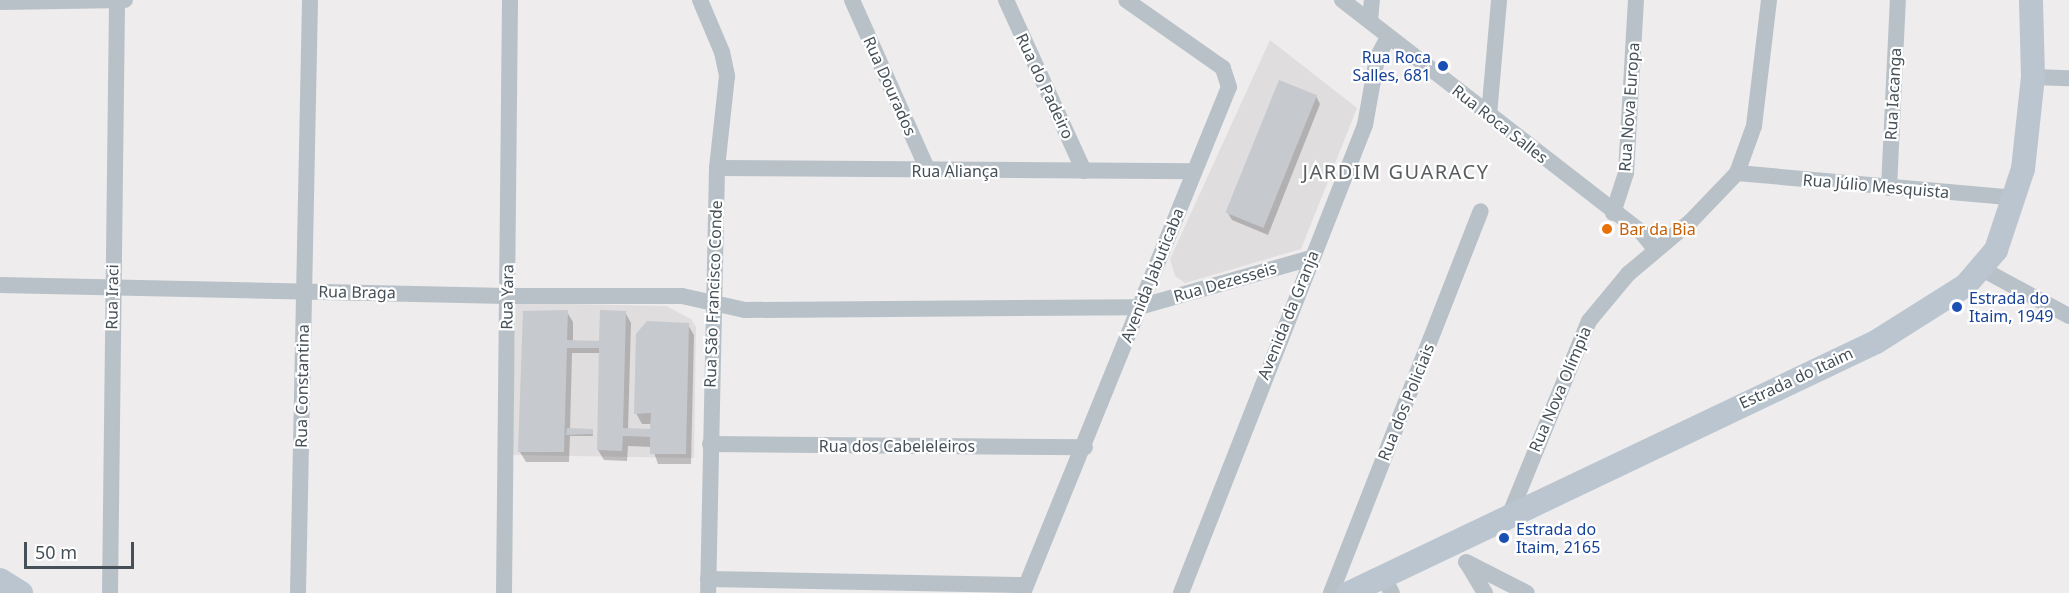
<!DOCTYPE html>
<meta charset="utf-8">
<style>
body{margin:0}
#map{position:relative;width:2069px;height:593px;overflow:hidden;background:#eeecec;font-family:"Noto Sans",sans-serif}
div>[style]{position:absolute}
[style*='--x']{left:calc(var(--x)*1px);top:calc(var(--y)*1px);width:calc(var(--w)*1px);rotate:calc(var(--a)*1deg)}
.education>*{inset:0;background:#dfdddd}
.shadow>*{inset:0;background:#0003}
.building>*{inset:0;background:#c6c9ce;transform-origin:0 0}
.street>*{height:16px;margin:-8px;padding:0 8px;transform-origin:8px;border-radius:8px;background:#b8c1c8}
.secondary>*{height:24px;margin:-12px;padding:0 12px;transform-origin:12px;border-radius:12px;background:#bac5cf}
.dots>*{width:16px;height:16px;translate:-50% -50%;box-sizing:border-box;border:3px solid #fff;border-radius:50%}
span{translate:-50% -50%;white-space:nowrap;text-align:center;line-height:1.15;-webkit-text-stroke:4.5px #fff;paint-order:stroke}
.transit-label{font-size:16px;color:#164399}
.right{translate:-100% -50%;text-align:right}
.left{translate:0 -50%;text-align:left}
.street-label{font-size:16px;color:#455058}
.food-label{font-size:16px;color:#c56008}
.quarter-label{font-size:20px;color:#595d60;letter-spacing:1.5px}
.scale{position:absolute;left:24px;top:542px;width:110px;height:27px;box-sizing:border-box;border:3px solid #455058;border-top:0;padding-left:8px;font-size:18px;line-height:21px;white-space:nowrap;color:#455058;-webkit-text-stroke:4px #fff;paint-order:stroke}
</style>
<div id="map">
<div class="education">
<div style="clip-path:polygon(1270px 40px,1357px 108px,1301px 249px,1185px 283px,1175px 276px,1170px 259px)"></div>
<div style="clip-path:polygon(516px 303px,666px 306px,691px 319px,696px 327px,694px 458px,511px 455px)"></div>
</div>
<div class="shadow">
<div style="clip-path:polygon(1316px 96px,1320px 104px,1268px 235px,1232px 220px,1227px 212px)"></div>
<div style="clip-path:polygon(567px 312px,573px 322px,573px 342px,601px 343px,625px 312px,631px 323px,628px 430px,651px 430px,652px 424px,642px 424px,636px 413px,688px 325px,694px 335px,691px 464px,658px 464px,652px 447px,628px 446px,627px 461px,604px 460px,598px 450px,601px 353px,572px 353px,570px 430px,592px 431px,593px 436px,570px 436px,569px 462px,526px 462px,520px 452px)"></div>
</div>
<div class="building">
<div style="left:1279px;top:80px;width:41px;height:143px;rotate:22deg"></div>
<div style="clip-path:polygon(568px 310px,567px 340px,599px 341px,600px 310px,626px 311px,623px 428px,650px 429px,651px 413px,634px 414px,636px 334px,647px 321px,689px 323px,686px 454px,650px 454px,650px 437px,623px 436px,622px 451px,597px 450px,599px 348px,567px 348px,564px 452px,518px 452px,523px 311px)"></div>
<div style="clip-path:polygon(567px 428px,593px 429px,593px 434px,566px 435px)"></div>
</div>
<div class="street">
<div style="--x:700;--y:0;--w:56;--a:67.1"></div>
<div style="--x:722;--y:52;--w:25;--a:78"></div>
<div style="--x:727;--y:76;--w:93;--a:96.2"></div>
<div style="--x:717;--y:168;--w:425;--a:91.2"></div>
<div style="--x:852;--y:0;--w:187;--a:66"></div>
<div style="--x:1006;--y:0;--w:188;--a:65.5"></div>
<div style="--x:1342;--y:0;--w:380;--a:37.8"></div>
<div style="--x:1642;--y:233;--w:22;--a:51"></div>
<div style="--x:0;--y:2;--w:125;--a:-0.9"></div>
<div style="--x:1370;--y:21;--w:21;--a:-85"></div>
<div style="--x:2033;--y:77;--w:36;--a:2"></div>
<div style="--x:1489;--y:115;--w:115;--a:-85"></div>
<div style="--x:717;--y:168;--w:477;--a:0.4"></div>
<div style="--x:1737;--y:173;--w:280;--a:5.1"></div>
<div style="--x:1889;--y:188;--w:188;--a:-87.3"></div>
<div style="--x:1613;--y:213;--w:42;--a:-72"></div>
<div style="--x:1626;--y:173;--w:173;--a:-86.7"></div>
<div style="--x:1982;--y:269;--w:99;--a:28.4"></div>
<div style="--x:0;--y:285;--w:507;--a:1.24"></div>
<div style="--x:507;--y:296;--w:175;--a:0"></div>
<div style="--x:682;--y:296;--w:65;--a:12.5"></div>
<div style="--x:745;--y:310;--w:394;--a:-0.4"></div>
<div style="--x:1139;--y:307;--w:179;--a:-15.9"></div>
<div style="--x:710;--y:444;--w:375;--a:0.5"></div>
<div style="--x:1509;--y:516;--w:211;--a:-67.7"></div>
<div style="--x:1589;--y:321;--w:61;--a:-50.3"></div>
<div style="--x:1628;--y:274;--w:81;--a:-40"></div>
<div style="--x:1690;--y:222;--w:68;--a:-46.2"></div>
<div style="--x:1737;--y:173;--w:50;--a:-70.1"></div>
<div style="--x:1754;--y:126;--w:127;--a:-83.2"></div>
<div style="--x:1466;--y:562;--w:68;--a:26.9"></div>
<div style="--x:1467;--y:563;--w:35;--a:59"></div>
<div style="--x:1383;--y:577;--w:18;--a:61"></div>
<div style="--x:708;--y:579;--w:318;--a:1.1"></div>
<div style="--x:110;--y:593;--w:593;--a:-89.32"></div>
<div style="--x:298;--y:593;--w:593;--a:-88.84"></div>
<div style="--x:504;--y:593;--w:593;--a:-89.42"></div>
<div style="--x:1023;--y:593;--w:546;--a:-67.85"></div>
<div style="--x:1229;--y:87;--w:20;--a:-108"></div>
<div style="--x:1223;--y:68;--w:118;--a:-145"></div>
<div style="--x:1181;--y:593;--w:503;--a:-68.54"></div>
<div style="--x:1365;--y:125;--w:68;--a:-79.8"></div>
<div style="--x:1377;--y:58;--w:24;--a:-62"></div>
<div style="--x:1331;--y:593;--w:410;--a:-68.6"></div>
</div>
<div class="secondary">
<div style="--x:0;--y:580;--w:25;--a:32"></div>
<div style="--x:1349;--y:593;--w:584;--a:-25.47"></div>
<div style="--x:1876;--y:342;--w:107;--a:-32.3"></div>
<div style="--x:1966;--y:285;--w:46;--a:-49.4"></div>
<div style="--x:1996;--y:250;--w:85;--a:-71.6"></div>
<div style="--x:2023;--y:169;--w:93;--a:-83.8"></div>
<div style="--x:2033;--y:77;--w:77;--a:-91.5"></div>
</div>
<div class="dots">
<div style="left:1443px;top:66px;background:#1a4fb4"></div>
<div style="left:1607px;top:229px;background:#e8710a"></div>
<div style="left:1957px;top:307px;background:#1a4fb4"></div>
<div style="left:1504px;top:538px;background:#1a4fb4"></div>
</div>
<div class="transit-label">
<span class="right" style="left:1431px;top:66px">Rua Roca<br>Salles, 681</span>
<span class="left" style="left:1969px;top:307px">Estrada do<br>Itaim, 1949</span>
<span class="left" style="left:1516px;top:538px">Estrada do<br>Itaim, 2165</span>
</div>
<div class="street-label">
<span style="left:890px;top:86px;rotate:66deg">Rua Dourados</span>
<span style="left:1045px;top:86px;rotate:65deg">Rua do Padeiro</span>
<span style="left:1893px;top:94px;rotate:-87deg">Rua Iacanga</span>
<span style="left:1629px;top:107px;rotate:-86deg">Rua Nova Europa</span>
<span style="left:1500px;top:124px;rotate:38deg">Rua Roca Salles</span>
<span style="left:955px;top:171px">Rua Aliança</span>
<span style="left:1876px;top:186px;rotate:5deg">Rua Júlio Mesquista</span>
<span style="left:1152px;top:275px;rotate:-68deg">Avenida Jabuticaba</span>
<span style="left:1225px;top:282px;rotate:-16deg">Rua Dezesseis</span>
<span style="left:357px;top:292px;rotate:1deg">Rua Braga</span>
<span style="left:713px;top:294px;rotate:-88deg">Rua São Francisco Conde</span>
<span style="left:112px;top:297px;rotate:-89deg">Rua Iraci</span>
<span style="left:507px;top:297px;rotate:-89deg">Rua Yara</span>
<span style="left:1288px;top:315px;rotate:-68deg">Avenida da Granja</span>
<span style="left:1796px;top:378px;rotate:-25deg">Estrada do Itaim</span>
<span style="left:302px;top:386px;rotate:-89deg">Rua Constantina</span>
<span style="left:1560px;top:389px;rotate:-67deg">Rua Nova Olímpia</span>
<span style="left:1406px;top:402px;rotate:-68deg">Rua dos Policiais</span>
<span style="left:897px;top:446px">Rua dos Cabeleleiros</span>
</div>
<div class="food-label">
<span class="left" style="left:1619px;top:229px">Bar da Bia</span>
</div>
<div class="quarter-label">
<span style="left:1396px;top:171px">JARDIM GUARACY</span>
</div>
<div class="scale">50 m</div>
</div>
